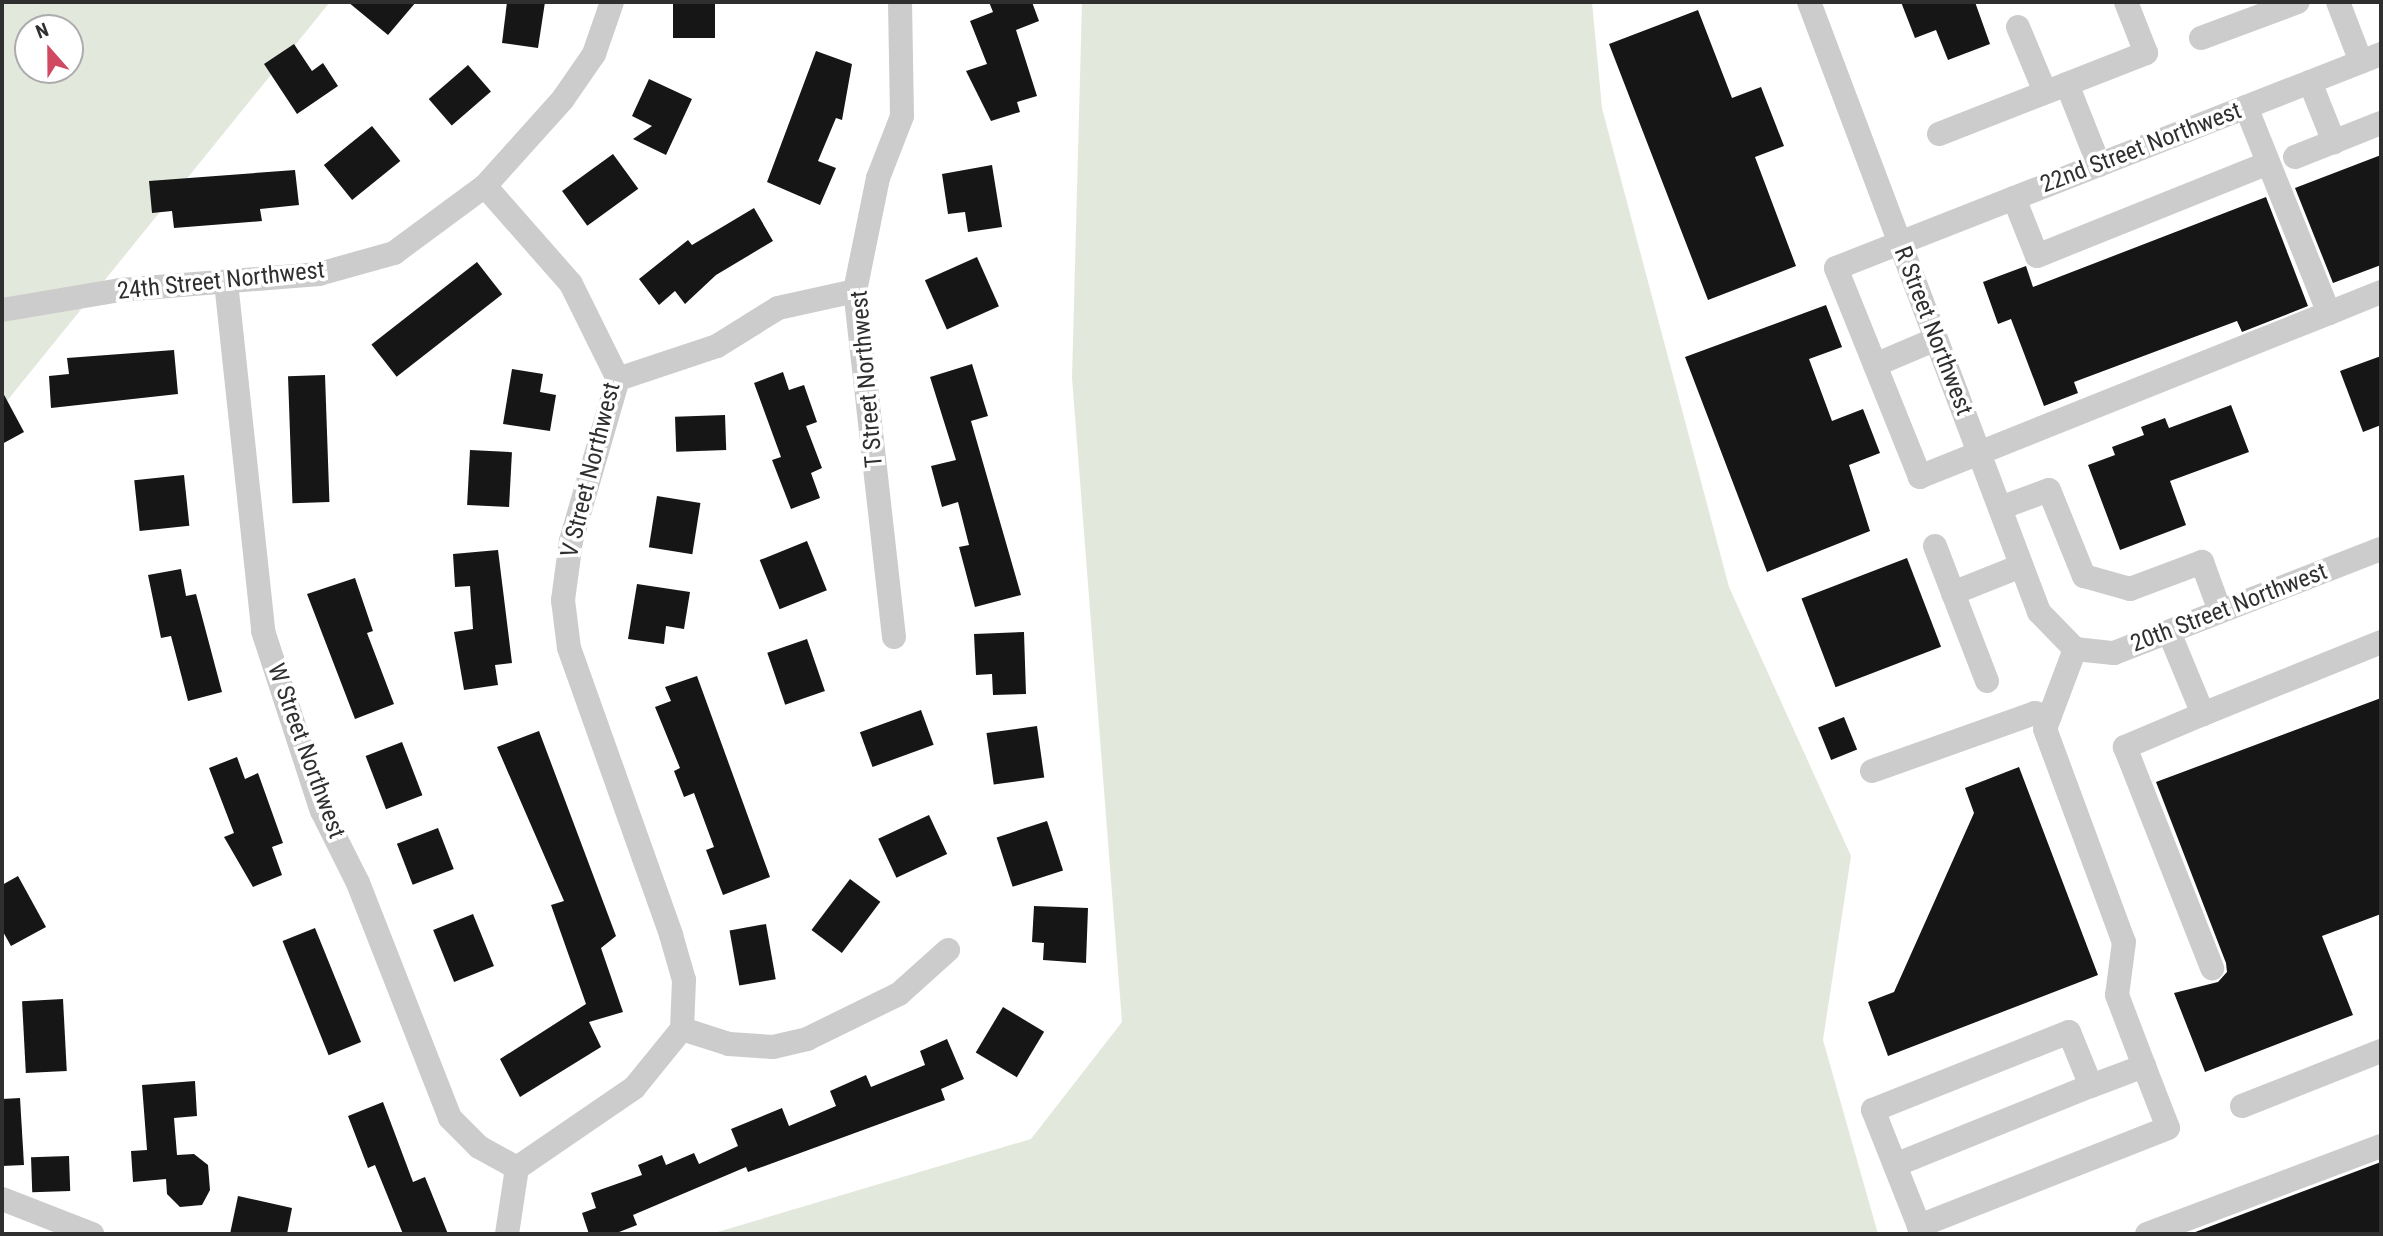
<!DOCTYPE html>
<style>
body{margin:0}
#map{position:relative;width:2383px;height:1236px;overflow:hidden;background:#fff;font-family:"Roboto Condensed",sans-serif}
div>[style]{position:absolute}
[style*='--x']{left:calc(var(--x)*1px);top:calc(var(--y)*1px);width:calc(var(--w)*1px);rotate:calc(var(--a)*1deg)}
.green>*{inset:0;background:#e3e8dc}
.building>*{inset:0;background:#161616;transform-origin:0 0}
.minor>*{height:24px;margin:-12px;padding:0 12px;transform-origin:12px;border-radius:12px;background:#ccc}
span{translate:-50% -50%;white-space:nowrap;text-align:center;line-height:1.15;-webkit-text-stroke:7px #fff;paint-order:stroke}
.street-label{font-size:24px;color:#2f2f2f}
.frame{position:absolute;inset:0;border:4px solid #2f2f2f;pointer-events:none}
.north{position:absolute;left:14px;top:14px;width:70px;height:70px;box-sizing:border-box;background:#fff;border:2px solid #acacac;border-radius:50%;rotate:339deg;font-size:19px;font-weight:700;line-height:28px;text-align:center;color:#2f2f2f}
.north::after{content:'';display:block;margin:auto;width:24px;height:32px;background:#cf4960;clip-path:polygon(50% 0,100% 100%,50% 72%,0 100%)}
</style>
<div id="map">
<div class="green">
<div style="clip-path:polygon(evenodd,2px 2px,330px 2px,2px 407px,2px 2px,28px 28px,70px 28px,70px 70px,28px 70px,28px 28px)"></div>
<div style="clip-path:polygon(1082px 2px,1592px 2px,1602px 108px,1729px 587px,1851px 856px,1823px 1040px,1878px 1234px,711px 1234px,1031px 1139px,1122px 1022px,1072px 378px)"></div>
</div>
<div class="building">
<div style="clip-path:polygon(348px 2px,416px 2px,388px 35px)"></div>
<div style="clip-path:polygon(507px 2px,545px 2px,538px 48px,502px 43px)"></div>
<div style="left:673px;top:2px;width:42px;height:36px"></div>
<div style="clip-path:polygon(989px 2px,1032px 2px,1039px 21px,1016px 30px,1037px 96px,1017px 102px,1020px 112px,991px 121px,966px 71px,987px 64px,970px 21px,993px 12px)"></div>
<div style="clip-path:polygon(1901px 2px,1975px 2px,1990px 44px,1948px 60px,1936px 30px,1915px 38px)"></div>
<div style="clip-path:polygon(1698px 10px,1732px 98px,1761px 87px,1784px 146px,1755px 157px,1796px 266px,1708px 300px,1609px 44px)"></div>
<div style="clip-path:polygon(294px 44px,312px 71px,323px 63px,338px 86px,297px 114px,264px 64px)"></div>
<div style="clip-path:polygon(816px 51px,852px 64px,842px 120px,836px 118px,818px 161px,836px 168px,820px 205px,767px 182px)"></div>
<div style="left:468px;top:65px;width:35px;height:52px;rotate:49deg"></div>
<div style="clip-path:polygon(649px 79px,692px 99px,666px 155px,633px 139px,652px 126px,632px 116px)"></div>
<div style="left:372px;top:126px;width:45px;height:62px;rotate:51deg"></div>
<div style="left:613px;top:154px;width:43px;height:63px;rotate:54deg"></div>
<div style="clip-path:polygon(2381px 155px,2381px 265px,2333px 283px,2295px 188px)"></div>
<div style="clip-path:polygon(992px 165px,1002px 227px,968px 232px,965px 212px,948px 214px,942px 174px)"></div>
<div style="clip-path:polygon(295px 170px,299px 205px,260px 209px,262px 221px,174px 228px,172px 211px,152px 213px,149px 181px)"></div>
<div style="clip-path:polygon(2266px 197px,2308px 306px,2242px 332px,2237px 321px,2074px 382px,2078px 393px,2044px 406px,2011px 319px,1998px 324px,1983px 282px,2026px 266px,2033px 287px)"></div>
<div style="clip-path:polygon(754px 208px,773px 241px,716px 275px,685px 304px,675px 291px,659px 305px,639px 279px,688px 240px,692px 245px)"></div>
<div style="left:977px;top:257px;width:54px;height:57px;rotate:66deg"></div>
<div style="left:477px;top:262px;width:41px;height:134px;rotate:52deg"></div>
<div style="clip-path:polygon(1826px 305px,1842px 347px,1809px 359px,1832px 421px,1863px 409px,1880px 453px,1849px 465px,1870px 531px,1767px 572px,1685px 357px)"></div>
<div style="clip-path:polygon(174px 350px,178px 394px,51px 408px,49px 376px,69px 374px,67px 358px)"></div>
<div style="clip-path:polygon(2381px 356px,2381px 425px,2363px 432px,2340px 371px)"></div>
<div style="clip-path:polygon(972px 364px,988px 416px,971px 421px,1021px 595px,975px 607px,959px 547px,969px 545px,958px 502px,942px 507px,931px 466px,956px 460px,930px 377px)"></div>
<div style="clip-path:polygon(512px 369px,543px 374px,540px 392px,556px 395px,550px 431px,503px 424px)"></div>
<div style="clip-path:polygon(783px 372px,789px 390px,804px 385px,817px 422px,806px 426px,822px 468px,811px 473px,820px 498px,791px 509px,772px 460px,781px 457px,754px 383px)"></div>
<div style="left:325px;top:375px;width:127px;height:37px;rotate:88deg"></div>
<div style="clip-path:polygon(2px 391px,24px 432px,2px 444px)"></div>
<div style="clip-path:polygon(2231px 405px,2249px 452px,2170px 481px,2186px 525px,2120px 550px,2088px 465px,2115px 455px,2112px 447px,2144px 435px,2141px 427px,2165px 418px,2169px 428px)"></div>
<div style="left:725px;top:415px;width:35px;height:50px;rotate:88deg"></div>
<div style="left:470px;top:450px;width:42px;height:55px;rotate:3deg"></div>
<div style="left:184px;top:475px;width:51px;height:50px;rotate:84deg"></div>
<div style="left:657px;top:496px;width:44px;height:52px;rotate:9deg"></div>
<div style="left:807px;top:541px;width:53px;height:51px;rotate:68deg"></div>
<div style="clip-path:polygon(498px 550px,512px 663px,495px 665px,498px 685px,464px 690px,454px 632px,473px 629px,470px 586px,455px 587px,453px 554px)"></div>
<div style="left:1907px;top:558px;width:95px;height:113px;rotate:69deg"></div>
<div style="clip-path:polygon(181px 569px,186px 596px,196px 594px,222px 692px,188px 701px,171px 636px,161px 638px,148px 575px)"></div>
<div style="clip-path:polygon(355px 578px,373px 631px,367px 633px,394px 704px,355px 719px,307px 594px)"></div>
<div style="clip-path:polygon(637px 584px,690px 592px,684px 629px,666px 626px,664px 644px,628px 639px)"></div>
<div style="clip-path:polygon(1024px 632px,1026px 694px,993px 695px,992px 674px,976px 675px,974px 634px)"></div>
<div style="left:807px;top:639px;width:55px;height:42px;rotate:71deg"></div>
<div style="clip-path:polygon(697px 676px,770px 877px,723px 895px,706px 850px,714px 847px,694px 793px,684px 797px,674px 771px,680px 768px,655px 707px,671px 701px,665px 687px)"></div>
<div style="clip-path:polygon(2381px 698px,2381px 914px,2322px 936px,2353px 1015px,2205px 1072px,2174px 993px,2218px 982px,2227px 972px,2226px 963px,2156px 782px)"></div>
<div style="left:921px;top:710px;width:37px;height:65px;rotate:70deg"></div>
<div style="left:1844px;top:717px;width:35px;height:28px;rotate:68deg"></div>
<div style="left:1037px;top:726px;width:52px;height:51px;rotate:82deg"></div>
<div style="clip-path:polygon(539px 731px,616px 936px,601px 948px,623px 1012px,589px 1022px,601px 1047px,520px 1097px,500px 1059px,586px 1004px,551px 905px,564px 901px,497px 747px)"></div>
<div style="left:402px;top:742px;width:57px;height:39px;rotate:69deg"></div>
<div style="clip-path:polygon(237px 757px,245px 779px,258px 773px,283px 843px,272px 847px,282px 875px,253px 887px,224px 837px,234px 833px,209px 768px)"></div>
<div style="clip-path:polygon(2019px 767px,2098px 975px,1888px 1056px,1868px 1002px,1894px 992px,1974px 813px,1965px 788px)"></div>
<div style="left:929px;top:815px;width:43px;height:56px;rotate:65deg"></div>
<div style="left:1047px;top:821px;width:52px;height:53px;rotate:72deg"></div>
<div style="left:438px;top:828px;width:44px;height:44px;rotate:69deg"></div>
<div style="clip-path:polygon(18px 876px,46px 927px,11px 946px,2px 930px,2px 885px)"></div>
<div style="left:850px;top:879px;width:38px;height:64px;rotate:37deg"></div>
<div style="clip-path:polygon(1034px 906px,1088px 908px,1086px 963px,1043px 960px,1044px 943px,1032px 942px)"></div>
<div style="left:473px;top:914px;width:56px;height:43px;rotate:68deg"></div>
<div style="left:766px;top:924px;width:56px;height:37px;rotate:80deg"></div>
<div style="left:315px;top:928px;width:123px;height:35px;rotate:68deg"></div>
<div style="left:63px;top:999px;width:72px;height:41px;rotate:87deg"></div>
<div style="left:1003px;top:1007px;width:48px;height:53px;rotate:31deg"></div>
<div style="clip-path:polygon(947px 1039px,964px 1079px,941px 1089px,945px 1100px,748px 1172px,746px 1167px,633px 1215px,637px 1225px,614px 1234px,589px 1234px,582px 1213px,596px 1208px,591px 1193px,642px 1175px,638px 1165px,662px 1155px,666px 1165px,694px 1153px,699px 1164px,738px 1146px,731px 1129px,782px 1108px,789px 1126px,836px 1106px,830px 1091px,866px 1075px,871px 1087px,925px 1065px,920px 1051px)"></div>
<div style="clip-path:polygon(195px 1081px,197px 1116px,174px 1118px,177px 1155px,194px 1154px,208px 1165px,210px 1190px,202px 1205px,180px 1207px,167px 1194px,166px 1179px,133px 1182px,131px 1151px,147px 1150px,142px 1085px)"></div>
<div style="clip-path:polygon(20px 1098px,24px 1165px,2px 1166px,2px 1099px)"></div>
<div style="clip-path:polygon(383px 1102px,413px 1182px,425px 1177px,448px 1234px,403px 1234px,375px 1165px,368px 1168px,348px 1116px)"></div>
<div style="left:69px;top:1156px;width:35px;height:38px;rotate:88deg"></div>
<div style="clip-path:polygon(2381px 1162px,2381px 1234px,2190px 1234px)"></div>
<div style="clip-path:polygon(238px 1196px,292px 1208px,287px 1234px,230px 1234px)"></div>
</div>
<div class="minor">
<div style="--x:1809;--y:2;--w:652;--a:69.34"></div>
<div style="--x:2039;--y:612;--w:52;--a:45.8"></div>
<div style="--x:2338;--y:2;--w:64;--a:69"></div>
<div style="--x:2018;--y:27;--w:70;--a:67.4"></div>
<div style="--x:2201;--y:38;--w:103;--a:-20.4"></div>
<div style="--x:2310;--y:82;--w:65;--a:68.2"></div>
<div style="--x:2246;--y:107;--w:222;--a:68.1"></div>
<div style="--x:2329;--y:313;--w:441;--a:158.2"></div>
<div style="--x:1920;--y:477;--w:225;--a:-111.9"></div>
<div style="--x:1836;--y:268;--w:586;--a:-21.44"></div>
<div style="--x:1939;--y:134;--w:137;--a:-21.3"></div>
<div style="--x:2295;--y:157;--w:92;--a:-21.6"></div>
<div style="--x:2099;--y:165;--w:87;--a:-111.6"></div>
<div style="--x:2067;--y:84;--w:85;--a:-21.4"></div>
<div style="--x:2146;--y:53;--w:55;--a:-111.4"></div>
<div style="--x:485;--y:186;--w:130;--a:48.7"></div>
<div style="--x:571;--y:284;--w:106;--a:63.7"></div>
<div style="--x:618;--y:379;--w:169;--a:106.2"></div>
<div style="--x:571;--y:541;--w:60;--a:97.7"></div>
<div style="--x:563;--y:600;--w:48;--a:82.9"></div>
<div style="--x:569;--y:648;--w:305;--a:70.4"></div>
<div style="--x:671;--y:935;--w:47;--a:73.9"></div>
<div style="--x:684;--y:980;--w:49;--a:92.3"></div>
<div style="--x:2014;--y:198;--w:62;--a:68.4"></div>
<div style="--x:2037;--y:256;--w:249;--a:-21.9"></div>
<div style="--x:226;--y:282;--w:351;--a:83.9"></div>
<div style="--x:263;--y:631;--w:189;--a:71.9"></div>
<div style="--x:322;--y:811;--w:80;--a:63.4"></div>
<div style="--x:358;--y:883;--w:252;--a:68.6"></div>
<div style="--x:450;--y:1118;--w:41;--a:45"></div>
<div style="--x:479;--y:1147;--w:43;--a:28.9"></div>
<div style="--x:2;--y:310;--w:120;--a:-9.6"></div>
<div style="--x:120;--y:290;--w:200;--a:-4.6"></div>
<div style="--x:319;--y:274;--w:78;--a:-15.6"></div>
<div style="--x:394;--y:253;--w:113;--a:-36.4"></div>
<div style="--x:485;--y:186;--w:117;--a:-48.1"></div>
<div style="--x:563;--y:99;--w:55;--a:-55.4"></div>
<div style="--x:594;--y:54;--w:55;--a:-70.9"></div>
<div style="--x:2329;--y:313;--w:56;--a:-22"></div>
<div style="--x:1875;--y:365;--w:66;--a:-23.1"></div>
<div style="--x:618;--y:379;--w:104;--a:-18.4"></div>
<div style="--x:717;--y:346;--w:72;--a:-31.9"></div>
<div style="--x:778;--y:308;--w:79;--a:-12.4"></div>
<div style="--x:2000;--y:508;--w:52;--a:-20.2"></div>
<div style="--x:2049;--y:490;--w:93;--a:67.9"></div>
<div style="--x:2084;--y:576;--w:48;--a:15.8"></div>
<div style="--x:2130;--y:589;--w:77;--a:-20.6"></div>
<div style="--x:2202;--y:562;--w:52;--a:69.8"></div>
<div style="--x:1935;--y:546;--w:50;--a:69"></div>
<div style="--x:2169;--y:632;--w:89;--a:67.5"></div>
<div style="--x:2203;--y:714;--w:192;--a:-22"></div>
<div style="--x:894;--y:637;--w:348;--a:-96.4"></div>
<div style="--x:855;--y:291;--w:115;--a:-78.5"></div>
<div style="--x:878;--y:178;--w:66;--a:-68.8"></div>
<div style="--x:902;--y:116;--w:114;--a:-91"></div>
<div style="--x:2075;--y:649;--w:85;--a:110.6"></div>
<div style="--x:2045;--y:729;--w:227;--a:69.7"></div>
<div style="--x:2124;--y:942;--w:53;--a:97.5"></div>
<div style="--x:2117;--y:995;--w:76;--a:69.2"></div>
<div style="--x:2144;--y:1066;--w:66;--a:68.8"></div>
<div style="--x:2168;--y:1128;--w:268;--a:158.5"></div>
<div style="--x:1919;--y:1226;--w:125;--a:-111.6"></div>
<div style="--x:1873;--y:1110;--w:211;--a:-21.7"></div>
<div style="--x:2069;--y:1032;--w:58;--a:67.8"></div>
<div style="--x:2091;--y:1086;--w:57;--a:-20.7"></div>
<div style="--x:2075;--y:649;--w:39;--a:6"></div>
<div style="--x:2114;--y:653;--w:287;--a:-21.3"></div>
<div style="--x:1987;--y:681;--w:94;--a:-111.1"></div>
<div style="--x:1953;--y:593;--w:73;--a:-21.7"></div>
<div style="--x:2203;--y:714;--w:85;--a:157.1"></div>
<div style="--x:2125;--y:747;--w:238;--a:68.5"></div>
<div style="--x:1872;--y:771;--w:173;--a:-19.6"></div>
<div style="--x:2035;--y:713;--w:15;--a:16"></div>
<div style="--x:2242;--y:1106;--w:149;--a:-21.6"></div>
<div style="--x:1895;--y:1165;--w:211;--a:-22"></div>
<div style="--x:2;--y:1199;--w:97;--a:21.3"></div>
<div style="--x:507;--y:1234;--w:67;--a:-81.4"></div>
<div style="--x:517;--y:1168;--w:142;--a:-34.4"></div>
<div style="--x:634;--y:1088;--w:76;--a:-50.9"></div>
<div style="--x:682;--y:1029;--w:49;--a:17.7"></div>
<div style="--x:729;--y:1044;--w:44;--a:3.9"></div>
<div style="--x:773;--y:1047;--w:35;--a:-13"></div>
<div style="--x:807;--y:1039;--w:102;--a:-26.1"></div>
<div style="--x:899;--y:994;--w:66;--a:-41.9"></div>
<div style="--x:2147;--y:1234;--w:250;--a:-20.6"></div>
</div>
<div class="street-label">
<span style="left:2141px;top:148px;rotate:-21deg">22nd Street Northwest</span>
<span style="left:221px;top:281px;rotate:-6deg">24th Street Northwest</span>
<span style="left:1933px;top:331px;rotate:69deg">R Street Northwest</span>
<span style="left:867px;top:379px;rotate:-95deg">T Street Northwest</span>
<span style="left:591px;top:470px;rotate:-76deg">V Street Northwest</span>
<span style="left:2229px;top:608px;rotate:-21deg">20th Street Northwest</span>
<span style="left:306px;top:751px;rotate:70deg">W Street Northwest</span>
</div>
<div class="frame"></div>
<div class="north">N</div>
</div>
